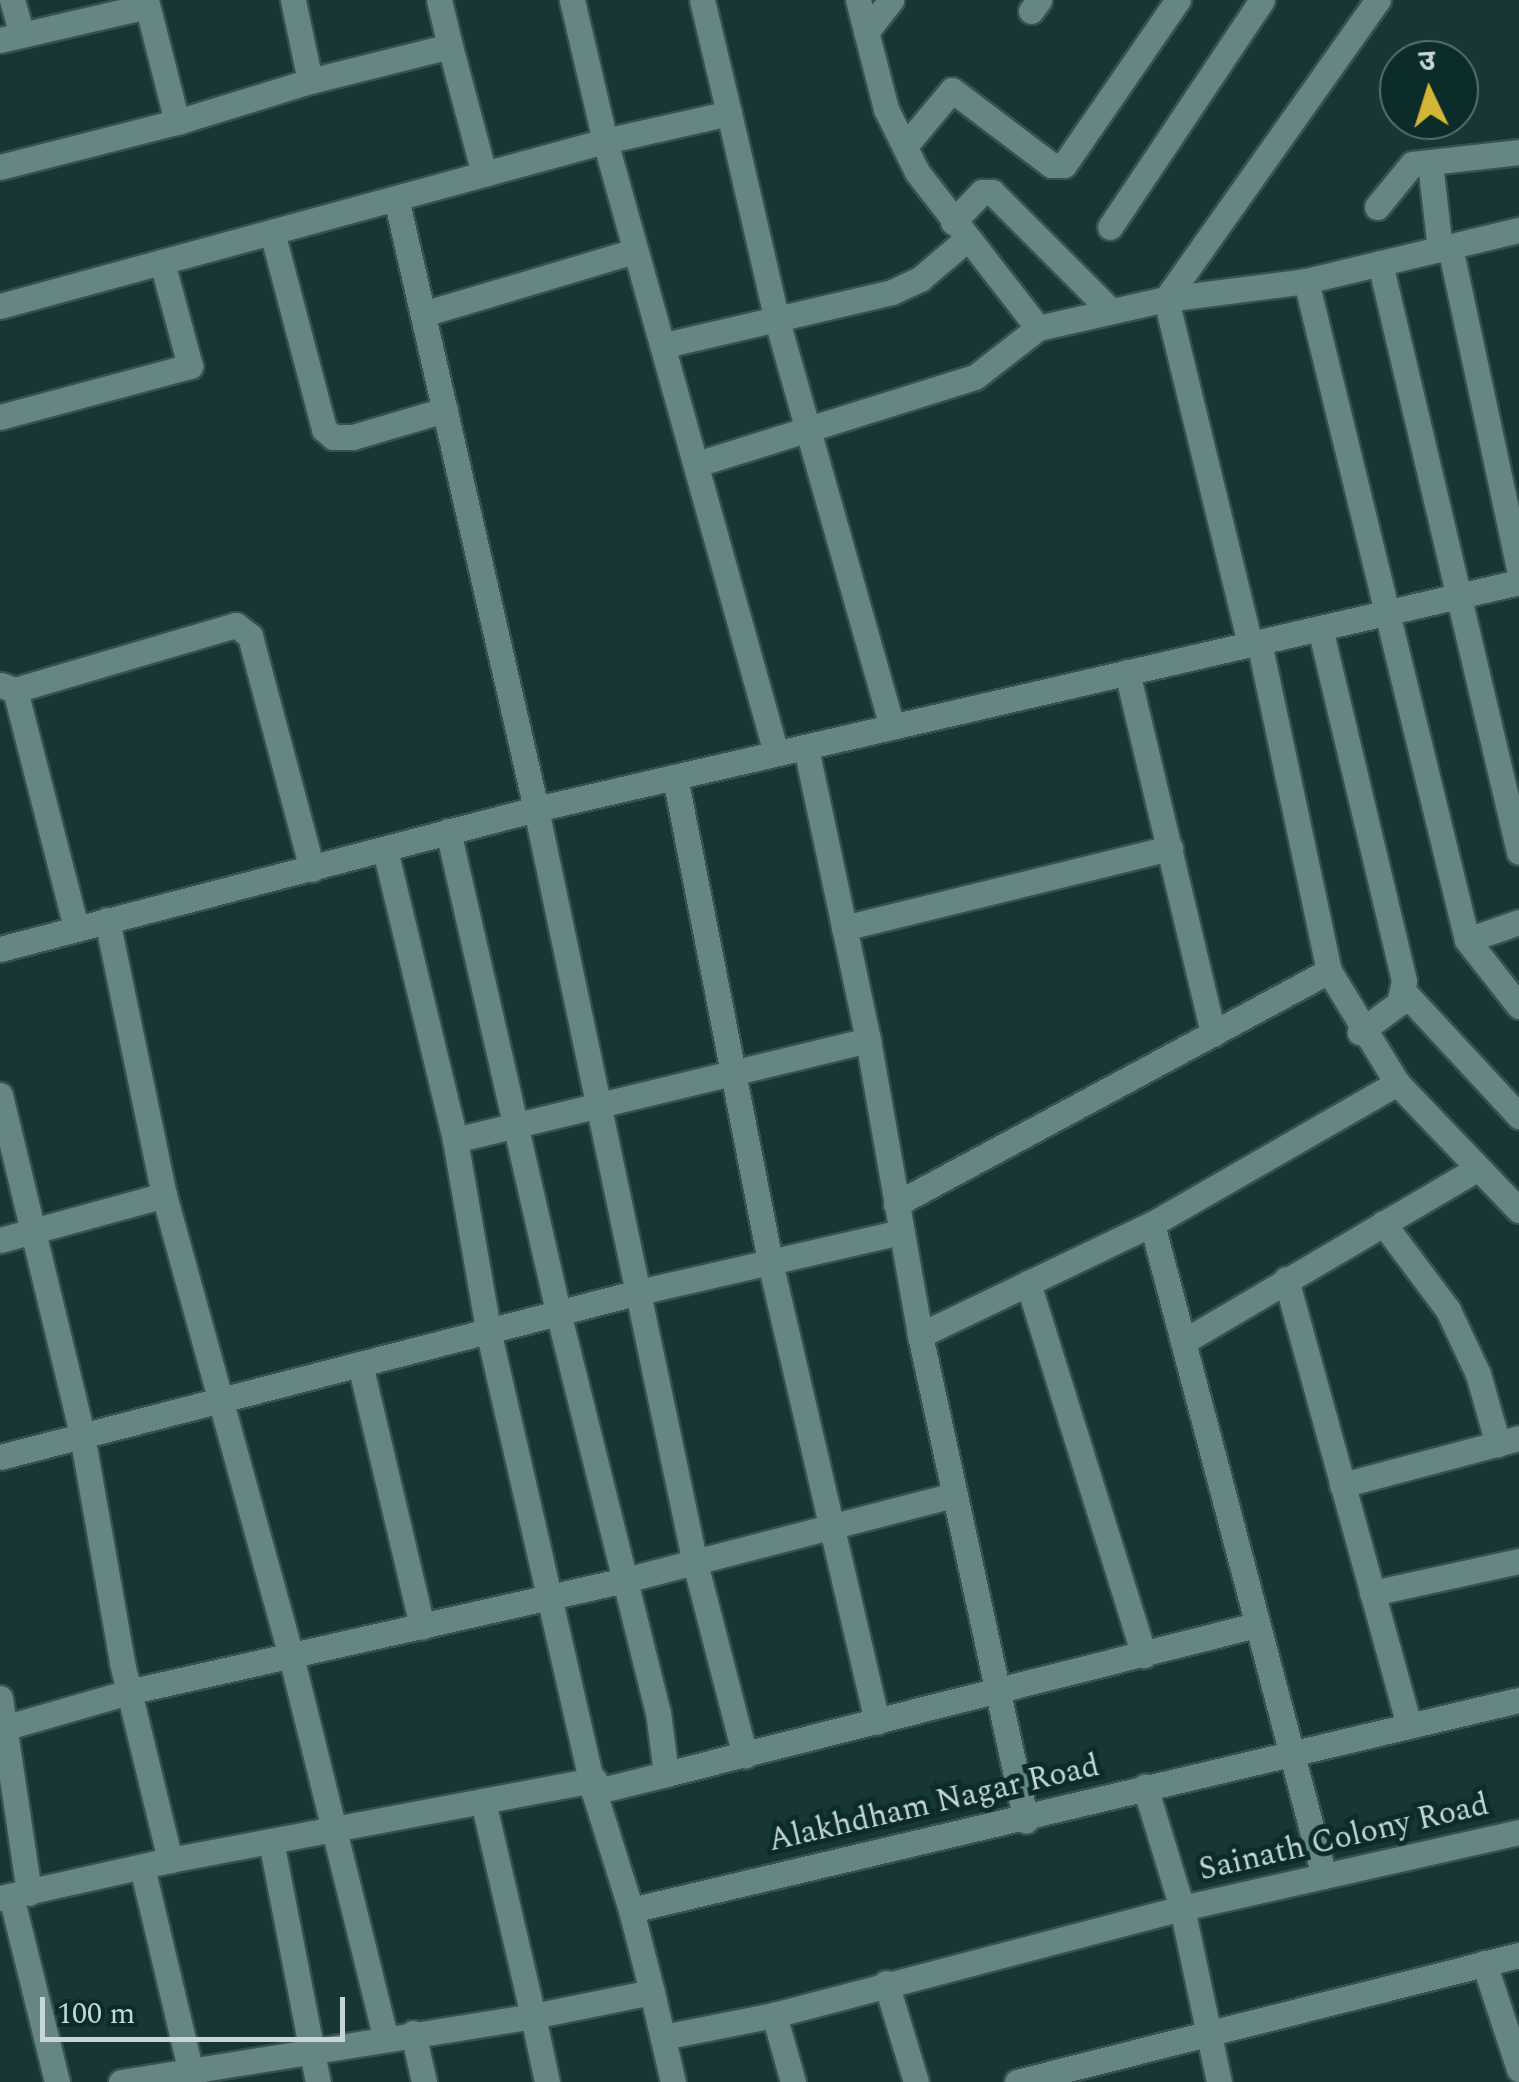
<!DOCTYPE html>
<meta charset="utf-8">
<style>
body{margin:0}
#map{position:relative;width:1519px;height:2082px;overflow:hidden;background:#173634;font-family:Spectral,"Noto Sans Devanagari",serif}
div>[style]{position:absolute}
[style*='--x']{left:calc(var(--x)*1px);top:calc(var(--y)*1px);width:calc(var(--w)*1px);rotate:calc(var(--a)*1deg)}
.roads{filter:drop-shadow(2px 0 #37514f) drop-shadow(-2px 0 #37514f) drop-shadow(0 2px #37514f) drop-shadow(0 -2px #37514f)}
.minor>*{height:25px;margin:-12.5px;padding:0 12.5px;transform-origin:12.5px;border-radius:12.5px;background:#658683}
span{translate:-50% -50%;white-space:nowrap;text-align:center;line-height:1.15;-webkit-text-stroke:10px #0c2c2a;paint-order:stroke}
.street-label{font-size:32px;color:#c5d6d4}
.north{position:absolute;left:1379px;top:40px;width:100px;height:100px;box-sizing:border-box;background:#0c2c2a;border:2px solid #56706e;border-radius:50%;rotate:356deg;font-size:28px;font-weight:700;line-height:40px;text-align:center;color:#c5d6d4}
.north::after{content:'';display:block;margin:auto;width:35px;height:45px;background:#d2b736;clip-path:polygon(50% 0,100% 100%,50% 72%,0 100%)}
.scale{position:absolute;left:40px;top:1997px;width:305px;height:45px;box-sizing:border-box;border:5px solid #c5d6d4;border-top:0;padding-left:12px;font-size:30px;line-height:35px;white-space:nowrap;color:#c5d6d4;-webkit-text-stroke:8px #0c2c2a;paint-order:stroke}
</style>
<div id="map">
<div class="roads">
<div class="minor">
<div style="--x:12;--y:0;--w:36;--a:74"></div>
<div style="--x:702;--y:0;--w:116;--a:76.6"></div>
<div style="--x:858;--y:0;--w:113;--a:75.6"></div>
<div style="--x:886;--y:109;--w:70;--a:63.8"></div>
<div style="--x:917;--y:172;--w:197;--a:52.2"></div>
<div style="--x:1038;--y:328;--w:131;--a:-12.8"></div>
<div style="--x:1166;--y:299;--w:141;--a:-7.3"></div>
<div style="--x:1306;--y:281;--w:219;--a:-13.5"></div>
<div style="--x:1031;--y:11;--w:14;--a:-54"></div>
<div style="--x:866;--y:32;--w:41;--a:-52"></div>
<div style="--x:0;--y:40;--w:151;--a:-13"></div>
<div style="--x:450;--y:46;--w:132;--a:75.1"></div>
<div style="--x:310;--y:81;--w:144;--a:-14"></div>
<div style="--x:450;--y:46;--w:47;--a:-103.4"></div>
<div style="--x:177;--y:122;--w:139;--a:-17.1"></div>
<div style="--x:310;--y:81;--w:83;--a:-101.9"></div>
<div style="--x:905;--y:146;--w:73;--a:-50"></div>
<div style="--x:952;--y:90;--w:124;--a:37.1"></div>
<div style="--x:1051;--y:165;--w:13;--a:0"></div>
<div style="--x:1064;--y:165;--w:201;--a:-55.4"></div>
<div style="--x:1430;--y:163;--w:87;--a:83.4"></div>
<div style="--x:0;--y:167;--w:183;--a:-14.3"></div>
<div style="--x:177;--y:122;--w:126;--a:-104.3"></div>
<div style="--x:396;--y:198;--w:627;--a:77.09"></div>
<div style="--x:536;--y:809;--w:766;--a:78.1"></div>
<div style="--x:694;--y:1559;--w:203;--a:75.5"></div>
<div style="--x:1377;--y:207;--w:55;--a:-50.9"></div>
<div style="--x:1412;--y:164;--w:108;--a:-6.4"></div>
<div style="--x:953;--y:222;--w:42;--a:-46"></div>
<div style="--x:982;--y:192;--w:10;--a:0"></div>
<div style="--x:992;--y:192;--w:168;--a:45"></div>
<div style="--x:1110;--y:227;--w:273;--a:-56.2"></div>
<div style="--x:272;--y:232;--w:204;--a:75.2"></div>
<div style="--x:324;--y:429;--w:12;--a:42"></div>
<div style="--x:333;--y:437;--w:20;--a:0"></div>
<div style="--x:353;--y:437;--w:96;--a:-16.4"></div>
<div style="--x:1450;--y:247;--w:329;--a:77.9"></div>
<div style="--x:1380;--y:263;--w:605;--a:76.72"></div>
<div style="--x:1306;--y:281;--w:678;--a:76.27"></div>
<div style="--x:1467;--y:940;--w:84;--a:51.8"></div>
<div style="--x:0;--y:306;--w:627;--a:-15.26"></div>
<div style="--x:605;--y:141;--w:145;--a:-103.2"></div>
<div style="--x:423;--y:314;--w:221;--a:-16.6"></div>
<div style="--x:665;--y:345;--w:233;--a:-13.1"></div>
<div style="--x:892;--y:292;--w:31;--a:-25"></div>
<div style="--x:920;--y:279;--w:62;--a:-40.4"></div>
<div style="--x:0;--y:417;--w:197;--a:-15"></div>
<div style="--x:190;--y:366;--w:108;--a:-105.1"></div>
<div style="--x:697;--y:464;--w:291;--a:-17.4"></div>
<div style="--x:975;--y:377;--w:80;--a:-37.9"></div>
<div style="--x:1320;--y:628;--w:363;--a:76.6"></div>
<div style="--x:1404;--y:981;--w:23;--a:103"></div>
<div style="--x:1399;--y:1003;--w:49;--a:143.4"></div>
<div style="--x:1259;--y:642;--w:336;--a:78"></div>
<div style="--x:1329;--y:971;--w:131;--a:58.7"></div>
<div style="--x:1250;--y:644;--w:355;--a:-103.7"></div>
<div style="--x:1166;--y:299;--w:367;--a:-54.7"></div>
<div style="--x:1127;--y:672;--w:372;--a:76.6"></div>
<div style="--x:1;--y:685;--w:15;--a:20"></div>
<div style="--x:15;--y:690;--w:246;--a:75.6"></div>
<div style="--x:15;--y:690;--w:230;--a:-16.4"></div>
<div style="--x:236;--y:625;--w:18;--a:38"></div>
<div style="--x:250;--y:636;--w:241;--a:75.1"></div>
<div style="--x:806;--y:748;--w:299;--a:78"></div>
<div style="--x:868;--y:1040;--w:300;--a:80"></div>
<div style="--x:920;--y:1335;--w:497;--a:77.7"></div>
<div style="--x:776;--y:753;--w:635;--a:-105.61"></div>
<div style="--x:605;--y:141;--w:127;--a:-12.7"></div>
<div style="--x:729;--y:113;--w:209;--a:77"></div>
<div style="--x:776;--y:317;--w:426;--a:74.2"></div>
<div style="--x:675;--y:777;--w:494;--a:78.9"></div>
<div style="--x:770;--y:1262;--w:472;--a:76.9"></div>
<div style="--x:448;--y:831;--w:493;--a:77.1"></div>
<div style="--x:558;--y:1312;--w:412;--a:76"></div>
<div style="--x:658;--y:1712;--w:63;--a:82.6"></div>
<div style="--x:666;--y:1774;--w:74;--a:166"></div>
<div style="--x:594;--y:1792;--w:124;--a:72.6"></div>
<div style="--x:385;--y:850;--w:298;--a:76.4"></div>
<div style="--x:455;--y:1140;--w:193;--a:80.1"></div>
<div style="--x:488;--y:1330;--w:474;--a:77.1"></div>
<div style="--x:107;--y:920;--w:281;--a:78.3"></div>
<div style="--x:164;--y:1195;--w:478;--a:74.6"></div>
<div style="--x:291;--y:1656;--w:392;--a:76.1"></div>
<div style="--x:844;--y:928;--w:336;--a:-13.8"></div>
<div style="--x:1467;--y:940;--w:55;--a:-19.1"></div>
<div style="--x:0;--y:949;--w:554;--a:-14.64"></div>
<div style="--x:536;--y:809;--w:1009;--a:-13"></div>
<div style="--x:1405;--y:993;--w:168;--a:47.2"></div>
<div style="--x:0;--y:1095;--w:350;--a:76.4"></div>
<div style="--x:82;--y:1435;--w:231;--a:80"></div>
<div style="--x:122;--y:1663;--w:203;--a:76.3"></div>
<div style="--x:170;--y:1860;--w:174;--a:167.4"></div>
<div style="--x:455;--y:1140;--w:425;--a:-13.6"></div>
<div style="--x:896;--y:1204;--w:492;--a:-28.3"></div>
<div style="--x:1383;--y:1223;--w:109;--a:53.2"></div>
<div style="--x:1448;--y:1310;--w:71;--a:64.9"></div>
<div style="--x:1478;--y:1374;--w:73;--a:74.1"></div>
<div style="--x:0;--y:1240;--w:170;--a:-15.3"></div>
<div style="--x:1286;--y:1279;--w:463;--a:74.6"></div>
<div style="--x:1028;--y:1283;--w:390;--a:72.7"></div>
<div style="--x:920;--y:1335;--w:257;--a:-25.6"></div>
<div style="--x:1183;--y:1342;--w:342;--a:-30.5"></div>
<div style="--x:360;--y:1364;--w:270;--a:76.7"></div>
<div style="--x:0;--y:1457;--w:660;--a:-14.48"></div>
<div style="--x:639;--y:1292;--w:269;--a:-12.9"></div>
<div style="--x:1342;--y:1485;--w:183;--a:-14.9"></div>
<div style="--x:1372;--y:1593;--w:150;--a:-12.3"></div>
<div style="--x:0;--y:1698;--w:197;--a:81.5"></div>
<div style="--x:0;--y:1729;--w:133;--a:-16.1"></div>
<div style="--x:128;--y:1692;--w:509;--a:-12.7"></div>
<div style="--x:625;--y:1580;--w:340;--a:-14.5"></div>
<div style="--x:666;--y:1774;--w:609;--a:-14.17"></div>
<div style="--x:271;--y:1841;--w:246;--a:79"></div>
<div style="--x:170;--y:1860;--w:432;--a:-10.7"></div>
<div style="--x:142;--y:1867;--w:220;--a:76.6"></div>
<div style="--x:1324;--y:1876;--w:674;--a:-104.78"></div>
<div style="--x:1152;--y:1224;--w:283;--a:-29.9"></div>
<div style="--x:1397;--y:1083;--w:176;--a:46.2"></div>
<div style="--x:11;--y:1896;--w:192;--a:76.1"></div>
<div style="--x:1484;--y:1963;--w:112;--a:71.7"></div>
<div style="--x:886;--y:1983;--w:103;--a:73.1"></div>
<div style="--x:652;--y:1992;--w:92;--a:76.9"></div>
<div style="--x:413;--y:2033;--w:50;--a:77.3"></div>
<div style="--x:663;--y:2037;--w:113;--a:-11.2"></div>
<div style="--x:121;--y:2082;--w:417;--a:-9.1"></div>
<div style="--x:533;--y:2016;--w:221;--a:-103.1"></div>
<div style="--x:547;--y:2082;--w:67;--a:-102"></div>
<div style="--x:533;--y:2016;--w:121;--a:-11.4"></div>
<div style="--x:652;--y:1992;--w:85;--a:-104.4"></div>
<div style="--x:631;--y:1910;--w:912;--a:-13.31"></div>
<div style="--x:793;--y:2082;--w:70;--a:-105.8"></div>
<div style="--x:774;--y:2015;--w:422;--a:-14.7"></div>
<div style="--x:1182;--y:1908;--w:127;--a:-107"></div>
<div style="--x:1017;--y:2082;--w:518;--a:-14.2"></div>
<div style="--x:1219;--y:2082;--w:178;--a:-102"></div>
<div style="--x:1182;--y:1908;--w:345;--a:-12.7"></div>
</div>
</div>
<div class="street-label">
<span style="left:934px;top:1804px;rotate:-13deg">Alakhdham Nagar Road</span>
<span style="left:1344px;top:1838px;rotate:-13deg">Sainath Colony Road</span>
</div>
<div class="north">उ</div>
<div class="scale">100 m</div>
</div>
